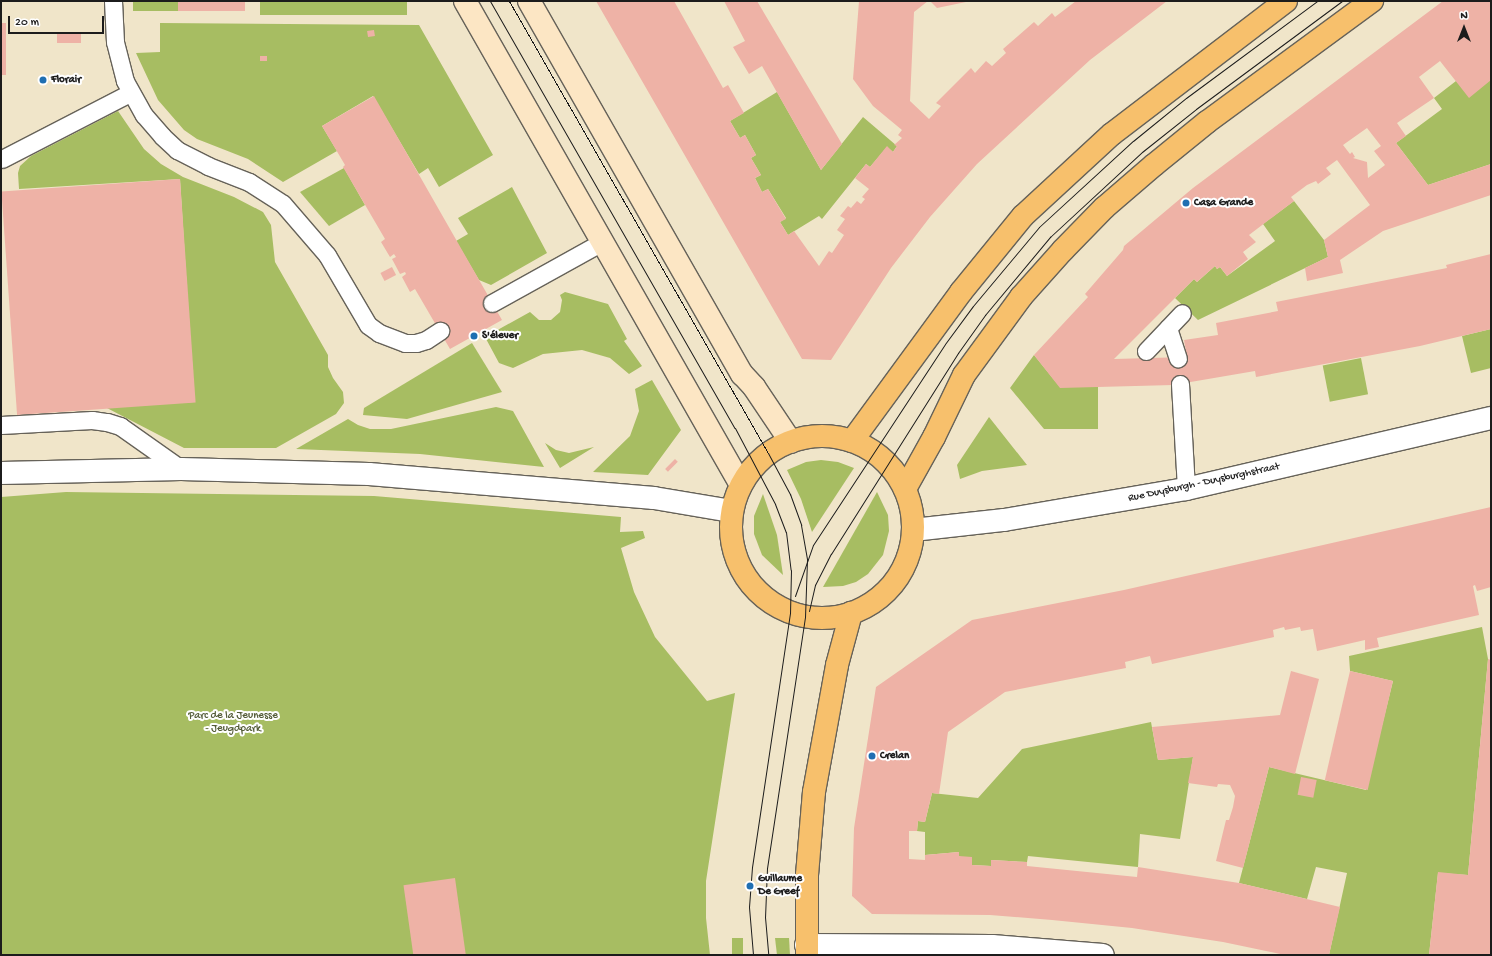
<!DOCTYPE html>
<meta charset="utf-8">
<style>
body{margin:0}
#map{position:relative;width:1492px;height:956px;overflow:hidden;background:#f0e5c9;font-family:"Gochi Hand",sans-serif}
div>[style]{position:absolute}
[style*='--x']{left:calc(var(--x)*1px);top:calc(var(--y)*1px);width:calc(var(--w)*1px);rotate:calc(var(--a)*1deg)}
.green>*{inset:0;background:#a7bd62;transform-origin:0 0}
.building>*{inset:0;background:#eeb2a6;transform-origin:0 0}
.roads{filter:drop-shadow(1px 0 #666259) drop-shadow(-1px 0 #666259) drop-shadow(0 1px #666259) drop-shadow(0 -1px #666259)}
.lane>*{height:17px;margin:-8.5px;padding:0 8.5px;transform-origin:8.5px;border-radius:8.5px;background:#fff}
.street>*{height:22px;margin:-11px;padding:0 11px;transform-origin:11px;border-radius:11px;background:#fff}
.secondary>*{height:22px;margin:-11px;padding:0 11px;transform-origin:11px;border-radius:11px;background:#fce6c4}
.primary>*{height:22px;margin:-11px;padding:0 11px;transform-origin:11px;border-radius:11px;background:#f7c06c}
.primary>.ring{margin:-11px;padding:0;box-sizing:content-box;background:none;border:22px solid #f7c06c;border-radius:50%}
.tram>*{height:1px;margin:-0.5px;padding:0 0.5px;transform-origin:0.5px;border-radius:0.5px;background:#1c1c1c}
.dots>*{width:11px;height:11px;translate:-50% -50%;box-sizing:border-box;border:2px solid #fff;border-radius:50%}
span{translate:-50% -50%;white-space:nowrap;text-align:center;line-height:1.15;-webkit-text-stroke:4px #fff;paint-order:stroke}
.poi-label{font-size:11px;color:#1c1c1c;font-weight:700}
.left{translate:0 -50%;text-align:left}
.street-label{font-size:11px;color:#1c1c1c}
.park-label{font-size:11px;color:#545c38}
.frame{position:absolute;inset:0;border:2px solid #1c1c1c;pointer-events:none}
.north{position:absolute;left:1444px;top:8px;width:40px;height:40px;-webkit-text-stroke:3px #fff;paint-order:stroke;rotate:0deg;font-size:11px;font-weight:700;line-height:16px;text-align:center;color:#1c1c1c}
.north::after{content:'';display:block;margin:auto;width:14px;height:18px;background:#1c1c1c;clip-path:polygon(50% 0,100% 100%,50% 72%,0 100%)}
.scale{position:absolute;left:8px;top:16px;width:96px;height:18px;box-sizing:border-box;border:2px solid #1c1c1c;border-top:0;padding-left:5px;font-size:12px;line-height:14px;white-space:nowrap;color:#1c1c1c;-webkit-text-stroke:3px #fff;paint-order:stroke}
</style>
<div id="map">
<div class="green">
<div style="left:133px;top:1px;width:45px;height:10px"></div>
<div style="left:260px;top:1px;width:147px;height:14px"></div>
<div style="clip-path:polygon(160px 23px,419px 25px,493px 155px,439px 187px,428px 168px,419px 174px,373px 96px,322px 126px,337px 151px,283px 182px,248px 159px,197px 139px,184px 130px,158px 100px,136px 53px,160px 52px)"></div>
<div style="clip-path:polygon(1491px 80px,1491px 164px,1428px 185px,1396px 143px,1442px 109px,1434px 98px,1456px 81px)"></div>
<div style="clip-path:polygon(777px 92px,821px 170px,863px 117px,897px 146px,893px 152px,887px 147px,870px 167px,866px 164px,822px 219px,819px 216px,788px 235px,780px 222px,786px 218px,768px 189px,762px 192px,755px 178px,761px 175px,751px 158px,756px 155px,745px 135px,740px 138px,730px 121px)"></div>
<div style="clip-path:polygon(118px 111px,144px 149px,161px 164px,183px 177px,234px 197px,263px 212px,271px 225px,275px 262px,328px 355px,328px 367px,333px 378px,343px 392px,344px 403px,336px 414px,276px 448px,184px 448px,105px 407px,194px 402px,180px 179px,19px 189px,18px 173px,20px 166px,31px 156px)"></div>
<div style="clip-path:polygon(344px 168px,365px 205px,329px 226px,300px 192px)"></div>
<div style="clip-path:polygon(512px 187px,547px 253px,491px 285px,479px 280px,456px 241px,468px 234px,458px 218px)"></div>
<div style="clip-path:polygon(1294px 201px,1324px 240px,1328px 257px,1198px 320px,1175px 298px,1194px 279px,1197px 282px,1215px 266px,1217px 269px,1220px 267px,1227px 276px,1275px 241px,1263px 224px)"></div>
<div style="clip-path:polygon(565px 292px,608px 304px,627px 339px,624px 341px,642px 366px,629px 374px,610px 358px,582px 350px,543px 354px,513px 368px,499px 363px,485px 337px,530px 312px,539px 320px,551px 320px,560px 312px,562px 300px,560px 295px)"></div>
<div style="clip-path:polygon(1491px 329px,1491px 368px,1471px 373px,1462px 336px)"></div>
<div style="clip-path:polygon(472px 343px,502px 392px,407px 419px,363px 415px,364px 408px)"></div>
<div style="clip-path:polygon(1034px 355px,1060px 387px,1098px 387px,1098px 429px,1044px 429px,1010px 388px)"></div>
<div style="left:1361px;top:358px;width:37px;height:39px;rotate:79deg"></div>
<div style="clip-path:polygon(652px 380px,681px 430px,648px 475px,593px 472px,630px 436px,639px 411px,635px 389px)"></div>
<div style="clip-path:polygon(496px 407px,513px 411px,544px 467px,420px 454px,296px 449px,348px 419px,358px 425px,370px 429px,391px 429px)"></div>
<div style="clip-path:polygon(989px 417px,1027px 465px,982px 471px,960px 479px,957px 465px)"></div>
<div style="clip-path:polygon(545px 443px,556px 450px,569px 453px,594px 447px,560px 468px)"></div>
<div style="clip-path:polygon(821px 460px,838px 462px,854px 468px,812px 532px,801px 499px,787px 470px,806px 462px)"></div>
<div style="clip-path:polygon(66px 492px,374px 496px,621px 517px,620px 532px,643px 531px,645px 538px,621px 548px,634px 592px,655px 637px,707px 701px,735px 693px,706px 881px,706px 918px,710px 955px,1px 955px,1px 497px)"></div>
<div style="clip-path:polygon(877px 492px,888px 515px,889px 531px,883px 555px,868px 574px,856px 582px,843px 586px,823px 587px)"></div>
<div style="clip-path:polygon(763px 494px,777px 535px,783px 575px,762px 555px,754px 534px,754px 516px)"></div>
<div style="clip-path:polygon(1482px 627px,1488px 659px,1468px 875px,1438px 873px,1429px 955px,1329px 955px,1347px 873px,1316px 867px,1307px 899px,1239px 883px,1269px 767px,1366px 790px,1393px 681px,1350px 671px,1349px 656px)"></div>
<div style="clip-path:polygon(1151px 722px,1158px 760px,1193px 757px,1180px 839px,1140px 834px,1138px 867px,1028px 856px,1027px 862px,991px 860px,991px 866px,972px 865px,959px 856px,959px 852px,925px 855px,925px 832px,917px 831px,918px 821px,925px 822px,932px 793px,978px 798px,1022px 749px)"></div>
<div style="left:732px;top:938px;width:11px;height:17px"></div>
<div style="clip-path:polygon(775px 938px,789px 938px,790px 955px,777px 955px)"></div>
</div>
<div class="building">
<div style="left:178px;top:1px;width:67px;height:10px"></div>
<div style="clip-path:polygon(596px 1px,674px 1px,723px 88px,728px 85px,744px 113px,730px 121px,740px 138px,745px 135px,756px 155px,751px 158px,761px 175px,755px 178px,762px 192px,768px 189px,786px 219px,780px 222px,788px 235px,794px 231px,819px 266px,829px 251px,832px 253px,844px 235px,837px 230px,845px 219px,840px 216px,848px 206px,851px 208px,857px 201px,861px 204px,865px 199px,862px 197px,869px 189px,855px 178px,866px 164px,870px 167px,887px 146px,893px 152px,897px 146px,894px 145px,902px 138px,898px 135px,902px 130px,873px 106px,853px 79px,859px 1px,928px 1px,914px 12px,910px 101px,929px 119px,941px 106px,936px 103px,971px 68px,975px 73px,986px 61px,992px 66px,1006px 53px,1003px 49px,1034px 22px,1038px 26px,1052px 13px,1055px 17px,1076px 1px,1167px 1px,1090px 60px,977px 164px,930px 217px,891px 268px,831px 360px,802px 359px)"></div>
<div style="clip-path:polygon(724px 1px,757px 1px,842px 144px,821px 170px,762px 66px,749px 74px,733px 47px,745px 41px)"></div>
<div style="clip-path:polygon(930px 1px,966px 1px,966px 2px,937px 8px)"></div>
<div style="clip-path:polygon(evenodd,1443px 1px,1491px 1px,1491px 80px,1469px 98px,1440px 61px,1419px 77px,1434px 98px,1397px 123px,1406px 136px,1396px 143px,1428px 185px,1491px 164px,1491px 195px,1383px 231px,1340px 260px,1343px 273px,1307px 281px,1305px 268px,1328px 257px,1324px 240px,1370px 205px,1337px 160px,1326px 168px,1331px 174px,1318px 184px,1316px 181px,1307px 185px,1291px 197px,1294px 201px,1249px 235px,1256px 242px,1243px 252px,1248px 259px,1227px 276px,1220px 267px,1217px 269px,1215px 266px,1197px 282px,1194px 279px,1114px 359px,1187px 357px,1184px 340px,1218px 335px,1216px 323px,1278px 311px,1276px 302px,1447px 268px,1446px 265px,1491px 254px,1491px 329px,1420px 346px,1256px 377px,1255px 371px,1173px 385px,1060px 388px,1034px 355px,1088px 297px,1085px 294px,1123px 250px,1124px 246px,1193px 188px,1443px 1px,1367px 128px,1381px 146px,1374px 151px,1385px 165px,1368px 178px,1367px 162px,1353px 158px,1355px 157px,1352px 152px,1350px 154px,1343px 145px,1367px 128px)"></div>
<div style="left:1px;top:23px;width:5px;height:52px"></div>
<div style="left:374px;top:30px;width:6px;height:7px;rotate:81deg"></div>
<div style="left:57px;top:34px;width:24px;height:9px"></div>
<div style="left:260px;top:56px;width:7px;height:5px"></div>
<div style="clip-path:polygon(374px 96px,502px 320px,450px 349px,415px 289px,410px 292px,402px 277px,406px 274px,405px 272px,400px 274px,392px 259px,396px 257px,394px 254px,390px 257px,381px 242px,385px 239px,343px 167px,345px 165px,322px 126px)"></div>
<div style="left:180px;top:179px;width:224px;height:179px;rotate:86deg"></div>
<div style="left:392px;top:267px;width:9px;height:13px;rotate:63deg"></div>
<div style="left:675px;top:459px;width:4px;height:14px;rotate:45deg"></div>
<div style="clip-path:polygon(1491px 507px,1491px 587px,1477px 591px,1475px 585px,1473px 586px,1479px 615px,1377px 638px,1379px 647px,1365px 650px,1365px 640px,1317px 651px,1313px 629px,1301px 631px,1300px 627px,1285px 630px,1284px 627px,1273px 630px,1274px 637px,1152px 664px,1150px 656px,1125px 662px,1126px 668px,1005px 692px,948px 732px,939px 794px,932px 793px,925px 822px,918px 821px,917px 831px,909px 831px,909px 859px,925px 860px,925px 855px,959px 852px,959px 856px,972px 857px,972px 865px,991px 866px,991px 860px,1027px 862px,1027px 866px,1137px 877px,1138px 867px,1239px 883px,1340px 907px,1329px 955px,1285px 955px,1223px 942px,1132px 928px,1052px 920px,990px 915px,872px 914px,852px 896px,854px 828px,876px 687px,972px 620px,1124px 590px)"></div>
<div style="clip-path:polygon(1488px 659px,1491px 660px,1491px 955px,1429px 955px,1438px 872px,1468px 875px)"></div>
<div style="clip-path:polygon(1291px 671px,1319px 679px,1295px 774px,1269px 767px,1243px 868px,1216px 861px,1226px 820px,1229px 820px,1233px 807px,1235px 796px,1230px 785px,1218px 784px,1217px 787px,1188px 783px,1193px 757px,1158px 760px,1152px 727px,1280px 715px)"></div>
<div style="left:1350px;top:671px;width:44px;height:112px;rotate:13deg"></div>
<div style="left:1301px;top:777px;width:16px;height:18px;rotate:11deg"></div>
<div style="left:455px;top:878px;width:78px;height:52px;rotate:82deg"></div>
</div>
<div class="roads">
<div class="lane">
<div style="--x:113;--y:1;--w:41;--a:87.2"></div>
<div style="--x:115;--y:42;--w:40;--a:75.6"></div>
<div style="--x:125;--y:81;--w:39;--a:61"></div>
<div style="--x:144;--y:115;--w:28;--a:49"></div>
<div style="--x:162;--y:136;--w:21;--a:43"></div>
<div style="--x:177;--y:150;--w:35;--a:27"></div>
<div style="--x:208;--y:166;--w:44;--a:21.3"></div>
<div style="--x:249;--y:182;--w:40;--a:32.9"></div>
<div style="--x:283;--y:204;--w:67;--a:49.2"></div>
<div style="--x:327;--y:255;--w:81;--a:59.6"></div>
<div style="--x:368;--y:325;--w:14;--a:36"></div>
<div style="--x:379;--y:333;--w:28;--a:21"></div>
<div style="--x:405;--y:343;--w:11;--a:0"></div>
<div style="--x:416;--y:343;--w:10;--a:-17"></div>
<div style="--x:426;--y:340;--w:17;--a:-33"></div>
<div style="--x:2;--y:159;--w:144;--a:-27.3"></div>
<div style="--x:492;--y:303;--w:126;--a:-29"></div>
<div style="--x:1168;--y:328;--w:32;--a:72"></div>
<div style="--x:1146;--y:351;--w:52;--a:-46.5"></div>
<div style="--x:1180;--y:384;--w:105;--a:86.7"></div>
<div style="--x:1;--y:425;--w:91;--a:-3.1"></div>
<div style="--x:92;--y:420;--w:15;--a:8"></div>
<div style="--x:107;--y:422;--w:14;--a:17"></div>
<div style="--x:120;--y:426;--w:75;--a:35.2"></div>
</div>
<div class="street">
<div style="--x:1;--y:473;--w:180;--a:-1.3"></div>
<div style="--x:181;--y:469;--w:188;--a:1.5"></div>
<div style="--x:369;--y:474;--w:286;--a:4.8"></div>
<div style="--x:654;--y:498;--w:79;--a:9.5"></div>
<div style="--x:913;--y:530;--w:92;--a:-6.3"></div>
<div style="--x:1004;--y:520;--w:185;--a:-9.7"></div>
<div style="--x:1186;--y:489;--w:313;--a:-13.1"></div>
<div style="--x:806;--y:945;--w:186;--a:0.3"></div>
<div style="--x:992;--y:946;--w:111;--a:4.6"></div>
</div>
<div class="secondary">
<div style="--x:465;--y:1;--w:557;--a:60.31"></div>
<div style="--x:529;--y:1;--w:430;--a:60.3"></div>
<div style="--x:742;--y:374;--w:18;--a:47"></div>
<div style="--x:754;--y:387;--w:66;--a:56.1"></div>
</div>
<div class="primary">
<div class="ring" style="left:731px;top:436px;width:160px;height:160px"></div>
<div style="--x:852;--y:441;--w:185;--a:-53.8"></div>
<div style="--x:961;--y:292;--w:98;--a:-50.8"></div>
<div style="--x:1023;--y:216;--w:121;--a:-42.7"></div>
<div style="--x:1112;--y:134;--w:219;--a:-37.4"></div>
<div style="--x:905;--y:489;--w:60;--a:-60.9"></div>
<div style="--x:934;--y:437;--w:69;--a:-64.2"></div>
<div style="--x:964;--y:375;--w:97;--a:-53.8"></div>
<div style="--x:1021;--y:297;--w:63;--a:-48.2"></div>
<div style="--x:1063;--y:250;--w:59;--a:-45.7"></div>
<div style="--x:1104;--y:208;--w:66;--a:-40.7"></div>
<div style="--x:1154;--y:165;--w:68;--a:-39.1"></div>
<div style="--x:1207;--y:122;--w:205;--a:-36.3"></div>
<div style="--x:807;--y:955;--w:80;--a:-90"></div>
<div style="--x:807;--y:875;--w:83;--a:-85.2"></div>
<div style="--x:814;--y:792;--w:129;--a:-79.7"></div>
<div style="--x:837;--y:665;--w:54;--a:-74.9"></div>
</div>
</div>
<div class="tram">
<div style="--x:490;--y:1;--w:492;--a:60.2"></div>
<div style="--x:735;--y:428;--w:86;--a:62.2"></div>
<div style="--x:775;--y:504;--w:30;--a:69"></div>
<div style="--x:786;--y:532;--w:38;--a:83"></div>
<div style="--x:791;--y:570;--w:43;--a:91.3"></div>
<div style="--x:790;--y:613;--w:257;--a:98.5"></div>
<div style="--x:752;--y:867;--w:40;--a:94.3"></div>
<div style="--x:749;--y:907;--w:48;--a:85.2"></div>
<div style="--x:509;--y:1;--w:521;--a:60.19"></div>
<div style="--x:768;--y:453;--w:47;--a:61.8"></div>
<div style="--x:790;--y:494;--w:33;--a:70"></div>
<div style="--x:801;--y:525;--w:36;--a:80"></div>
<div style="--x:807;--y:560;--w:57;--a:92"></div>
<div style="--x:805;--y:617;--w:254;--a:98.6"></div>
<div style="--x:767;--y:868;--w:49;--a:92.3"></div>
<div style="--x:765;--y:917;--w:38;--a:85"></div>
<div style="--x:795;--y:596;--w:54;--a:-70.6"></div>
<div style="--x:813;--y:545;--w:240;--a:-56.7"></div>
<div style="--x:945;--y:344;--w:47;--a:-53.6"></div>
<div style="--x:973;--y:306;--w:103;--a:-50.1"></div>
<div style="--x:1039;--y:227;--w:127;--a:-42.5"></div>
<div style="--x:1133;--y:141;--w:68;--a:-39.1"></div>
<div style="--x:1186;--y:98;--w:163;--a:-36.5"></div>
<div style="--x:809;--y:611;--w:27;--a:-77"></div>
<div style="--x:815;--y:585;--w:35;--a:-63"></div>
<div style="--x:831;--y:554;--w:238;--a:-57.7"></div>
<div style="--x:958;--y:353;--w:47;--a:-54.6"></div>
<div style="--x:985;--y:315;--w:102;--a:-50.2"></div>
<div style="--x:1050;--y:237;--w:125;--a:-42.7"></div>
<div style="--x:1142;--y:152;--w:69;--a:-38.5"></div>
<div style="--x:1196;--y:109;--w:182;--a:-36.5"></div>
</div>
<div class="dots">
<div style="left:43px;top:80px;background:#1f6fb2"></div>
<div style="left:1186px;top:203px;background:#1f6fb2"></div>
<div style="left:474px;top:336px;background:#1f6fb2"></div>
<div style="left:872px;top:756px;background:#1f6fb2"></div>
<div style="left:750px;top:886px;background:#1f6fb2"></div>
</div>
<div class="poi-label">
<span class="left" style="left:51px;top:80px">Florair</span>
<span class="left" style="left:1194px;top:203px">Casa Grande</span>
<span class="left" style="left:482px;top:336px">S'élever</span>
<span class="left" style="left:880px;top:756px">Crelan</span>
<span class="left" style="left:758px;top:886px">Guillaume<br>De Greef</span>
</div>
<div class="street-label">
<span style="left:1204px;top:483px;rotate:-12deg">Rue Duysburgh - Duysburghstraat</span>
</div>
<div class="park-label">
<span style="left:233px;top:723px">Parc de la Jeunesse<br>- Jeugdpark</span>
</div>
<div class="frame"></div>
<div class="north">N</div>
<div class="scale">20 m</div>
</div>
